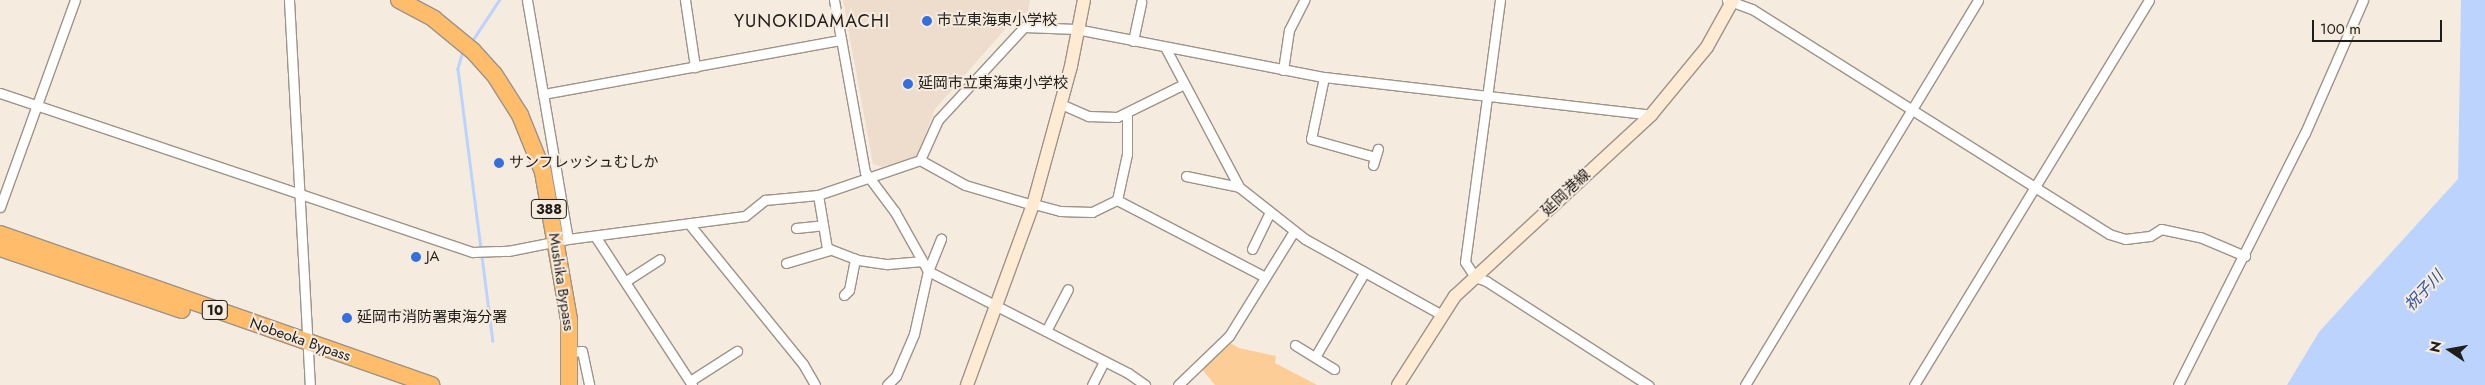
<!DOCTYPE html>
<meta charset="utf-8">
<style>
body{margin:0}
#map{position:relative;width:2485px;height:385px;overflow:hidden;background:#f6ebdf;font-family:Jost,"Noto Sans JP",sans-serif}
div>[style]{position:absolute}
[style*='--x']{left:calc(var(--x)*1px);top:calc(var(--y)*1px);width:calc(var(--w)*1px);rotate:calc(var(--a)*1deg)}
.built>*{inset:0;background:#edc}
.green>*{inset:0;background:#fdcd97}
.water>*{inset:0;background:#bcd4fd}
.stream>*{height:2.5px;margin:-1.25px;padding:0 1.25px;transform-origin:1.25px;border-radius:1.25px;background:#bcd4fd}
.roads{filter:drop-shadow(1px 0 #9d9388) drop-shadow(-1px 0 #9d9388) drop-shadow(0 1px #9d9388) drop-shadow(0 -1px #9d9388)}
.street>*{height:9px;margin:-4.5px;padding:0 4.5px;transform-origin:4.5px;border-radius:4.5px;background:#fff}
.secondary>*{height:12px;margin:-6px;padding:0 6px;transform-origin:6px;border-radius:6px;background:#ffebd3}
.highway>*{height:16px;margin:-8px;padding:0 8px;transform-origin:8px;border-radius:8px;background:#ffbc6b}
.dots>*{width:14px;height:14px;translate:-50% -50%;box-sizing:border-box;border:2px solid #f6ebdf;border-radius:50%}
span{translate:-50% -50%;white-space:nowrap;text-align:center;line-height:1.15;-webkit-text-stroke:4px #f6ebdf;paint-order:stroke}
.shield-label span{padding:1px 4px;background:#f6ebdf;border:1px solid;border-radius:4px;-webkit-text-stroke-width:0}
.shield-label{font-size:14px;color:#211d19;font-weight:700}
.poi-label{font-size:15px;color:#211d19}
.left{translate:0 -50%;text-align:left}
.street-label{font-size:15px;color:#211d19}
.water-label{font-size:16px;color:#2852a0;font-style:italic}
.quarter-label{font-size:18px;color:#211d19;letter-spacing:1px}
.north{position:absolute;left:2425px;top:325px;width:50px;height:50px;-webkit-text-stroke:4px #f6ebdf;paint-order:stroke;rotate:282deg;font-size:14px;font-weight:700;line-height:20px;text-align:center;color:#211d19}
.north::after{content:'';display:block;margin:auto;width:18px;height:22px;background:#211d19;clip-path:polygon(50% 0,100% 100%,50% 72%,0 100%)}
.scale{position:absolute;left:2312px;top:20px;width:130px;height:22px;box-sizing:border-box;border:2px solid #211d19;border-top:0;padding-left:6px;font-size:15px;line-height:18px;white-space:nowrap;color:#211d19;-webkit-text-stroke:4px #f6ebdf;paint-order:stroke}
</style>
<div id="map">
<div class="built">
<div style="clip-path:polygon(843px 0,1030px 0,1028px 12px,1015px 18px,935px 109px,917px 157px,882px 167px,873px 164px)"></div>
</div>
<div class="green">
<div style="clip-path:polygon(1227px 341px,1239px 348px,1276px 356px,1275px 363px,1317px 385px,1215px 385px,1201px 368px)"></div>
</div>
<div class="water">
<div style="clip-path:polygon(2461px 0,2485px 0,2485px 385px,2287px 385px,2319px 332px,2458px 179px)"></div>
</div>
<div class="stream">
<div style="--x:472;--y:41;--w:49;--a:-56.6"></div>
<div style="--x:463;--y:51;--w:19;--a:106"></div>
<div style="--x:458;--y:69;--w:274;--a:82.7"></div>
</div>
<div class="roads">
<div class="street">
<div style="--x:289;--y:0;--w:386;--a:86.9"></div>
<div style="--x:527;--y:0;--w:242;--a:80.3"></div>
<div style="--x:685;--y:0;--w:68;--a:81.5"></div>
<div style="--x:834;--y:0;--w:175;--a:79.8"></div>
<div style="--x:865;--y:172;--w:50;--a:53.1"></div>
<div style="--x:895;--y:212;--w:68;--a:60.8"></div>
<div style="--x:928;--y:271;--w:225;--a:27"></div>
<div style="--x:1128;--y:373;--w:21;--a:35"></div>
<div style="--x:1500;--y:0;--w:264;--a:97.6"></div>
<div style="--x:1465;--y:262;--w:18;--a:56"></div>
<div style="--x:1475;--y:277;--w:12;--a:20"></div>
<div style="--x:1486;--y:281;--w:193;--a:32.7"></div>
<div style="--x:1727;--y:0;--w:27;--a:20"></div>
<div style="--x:1752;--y:9;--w:422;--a:32.2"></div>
<div style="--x:2109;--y:234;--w:17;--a:17"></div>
<div style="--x:2125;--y:239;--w:25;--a:-7"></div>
<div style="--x:2150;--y:236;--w:13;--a:-32"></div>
<div style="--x:2161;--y:229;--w:40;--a:12"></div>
<div style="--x:2200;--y:237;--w:49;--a:22.9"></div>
<div style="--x:1133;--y:41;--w:40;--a:-78"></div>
<div style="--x:1165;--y:47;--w:158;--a:62.1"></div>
<div style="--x:1239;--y:187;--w:84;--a:38.2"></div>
<div style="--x:1305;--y:239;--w:157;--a:29"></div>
<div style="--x:1283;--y:70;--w:40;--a:-81.5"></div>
<div style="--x:1289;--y:30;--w:34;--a:-63"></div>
<div style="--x:1324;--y:77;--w:63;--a:101.8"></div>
<div style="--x:1311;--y:139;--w:66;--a:15.7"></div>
<div style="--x:0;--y:93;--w:499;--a:18.6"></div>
<div style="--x:473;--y:252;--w:35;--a:-2"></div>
<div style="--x:508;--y:251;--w:61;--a:-11.3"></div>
<div style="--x:568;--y:239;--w:178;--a:-7.4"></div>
<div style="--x:745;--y:216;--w:26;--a:-39"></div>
<div style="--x:765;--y:200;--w:53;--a:-5.4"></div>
<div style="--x:818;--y:195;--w:108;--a:-18.9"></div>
<div style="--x:920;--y:160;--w:44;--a:-65.8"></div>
<div style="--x:938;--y:120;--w:127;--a:-47.2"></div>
<div style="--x:1024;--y:27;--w:52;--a:2.2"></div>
<div style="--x:1076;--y:29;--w:253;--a:11"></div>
<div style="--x:1324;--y:77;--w:329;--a:6.6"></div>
<div style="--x:543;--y:94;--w:303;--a:-10.3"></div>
<div style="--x:1061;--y:104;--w:30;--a:24"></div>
<div style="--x:1088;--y:116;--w:29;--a:2"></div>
<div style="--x:1117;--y:117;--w:75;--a:-26.2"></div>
<div style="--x:920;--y:160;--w:51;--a:29.1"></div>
<div style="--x:965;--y:185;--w:71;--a:16.4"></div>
<div style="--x:1373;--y:165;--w:17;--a:-73"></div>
<div style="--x:1186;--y:176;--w:54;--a:11.7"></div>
<div style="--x:818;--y:195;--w:54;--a:80.4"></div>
<div style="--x:827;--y:248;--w:33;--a:21"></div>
<div style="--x:858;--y:260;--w:30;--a:8"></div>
<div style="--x:888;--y:264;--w:32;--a:-5"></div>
<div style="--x:1117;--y:200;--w:167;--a:27.5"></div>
<div style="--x:1034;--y:204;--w:27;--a:15"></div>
<div style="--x:1060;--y:211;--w:32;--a:2"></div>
<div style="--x:1092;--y:212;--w:28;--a:-26"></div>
<div style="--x:1117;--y:200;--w:47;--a:-77.7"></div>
<div style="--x:1127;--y:154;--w:40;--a:-90"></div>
<div style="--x:0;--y:207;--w:220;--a:-70.1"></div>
<div style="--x:690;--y:225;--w:179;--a:50.9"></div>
<div style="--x:803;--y:364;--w:24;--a:60"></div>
<div style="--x:796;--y:228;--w:27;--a:-6"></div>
<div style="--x:595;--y:236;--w:178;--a:56.9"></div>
<div style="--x:1252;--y:249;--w:41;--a:-64.1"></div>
<div style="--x:786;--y:263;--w:46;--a:-16.5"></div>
<div style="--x:626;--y:281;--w:40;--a:-32.9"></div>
<div style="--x:844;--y:295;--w:7;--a:-45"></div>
<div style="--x:849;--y:290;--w:32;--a:-79"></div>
<div style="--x:1046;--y:331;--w:47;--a:-62.4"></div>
<div style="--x:1295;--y:345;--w:46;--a:31.6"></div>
<div style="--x:571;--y:352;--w:11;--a:-5"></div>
<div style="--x:582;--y:351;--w:35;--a:78"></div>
<div style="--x:1315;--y:357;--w:97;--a:-59.7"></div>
<div style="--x:690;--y:381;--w:56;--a:-32.6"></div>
<div style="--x:887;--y:385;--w:13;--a:-45"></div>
<div style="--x:896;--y:376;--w:46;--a:-66.8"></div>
<div style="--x:914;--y:334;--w:65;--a:-77.5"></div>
<div style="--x:928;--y:271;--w:35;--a:-68"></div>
<div style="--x:1092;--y:385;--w:27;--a:-63"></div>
<div style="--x:1178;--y:385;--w:71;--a:-43.9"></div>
<div style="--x:1229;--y:336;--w:123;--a:-58.2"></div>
<div style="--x:1745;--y:385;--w:450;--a:-58.8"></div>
<div style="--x:1914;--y:385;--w:451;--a:-58.6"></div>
<div style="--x:2178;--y:385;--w:282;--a:-63.3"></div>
<div style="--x:2305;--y:133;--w:145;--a:-66.4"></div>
</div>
<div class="secondary">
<div style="--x:967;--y:385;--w:192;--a:-69.9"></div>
<div style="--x:1033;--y:205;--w:144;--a:-74.7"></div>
<div style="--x:1071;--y:66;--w:67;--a:-78.9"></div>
<div style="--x:1398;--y:385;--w:106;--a:-57.4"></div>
<div style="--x:1455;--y:296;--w:267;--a:-42.7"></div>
<div style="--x:1651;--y:115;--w:88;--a:-50.5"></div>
<div style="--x:1707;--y:47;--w:54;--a:-61"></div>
</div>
<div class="highway">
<div style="--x:399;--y:0;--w:40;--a:28"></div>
<div style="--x:434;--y:19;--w:50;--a:39.4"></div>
<div style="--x:473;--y:51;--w:31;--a:48"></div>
<div style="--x:494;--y:74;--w:49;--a:57.6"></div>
<div style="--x:520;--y:115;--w:61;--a:68"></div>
<div style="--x:543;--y:172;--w:150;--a:80"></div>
<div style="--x:569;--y:320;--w:65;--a:90"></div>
<div style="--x:0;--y:234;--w:457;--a:19.3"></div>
<div style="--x:0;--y:248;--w:192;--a:18.8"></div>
</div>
</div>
<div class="dots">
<div style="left:927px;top:21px;background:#346fdd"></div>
<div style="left:908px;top:84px;background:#346fdd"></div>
<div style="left:499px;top:163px;background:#346fdd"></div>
<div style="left:416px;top:257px;background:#346fdd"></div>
<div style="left:347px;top:318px;background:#346fdd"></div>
</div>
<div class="shield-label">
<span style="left:549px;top:209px">388</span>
<span style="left:215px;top:310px">10</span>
</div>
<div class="poi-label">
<span class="left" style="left:937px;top:21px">市立東海東小学校</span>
<span class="left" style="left:918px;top:84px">延岡市立東海東小学校</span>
<span class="left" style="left:509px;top:163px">サンフレッシュむしか</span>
<span class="left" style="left:426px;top:257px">JA</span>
<span class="left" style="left:357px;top:318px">延岡市消防署東海分署</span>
</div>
<div class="street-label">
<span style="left:1566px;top:193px;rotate:-43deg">延岡港線</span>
<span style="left:561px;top:282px;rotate:81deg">Mushika Bypass</span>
<span style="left:300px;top:340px;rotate:19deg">Nobeoka Bypass</span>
</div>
<div class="water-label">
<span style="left:2424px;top:291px;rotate:-47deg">祝子川</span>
</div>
<div class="quarter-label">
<span style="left:812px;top:21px">YUNOKIDAMACHI</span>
</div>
<div class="north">N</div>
<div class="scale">100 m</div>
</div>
